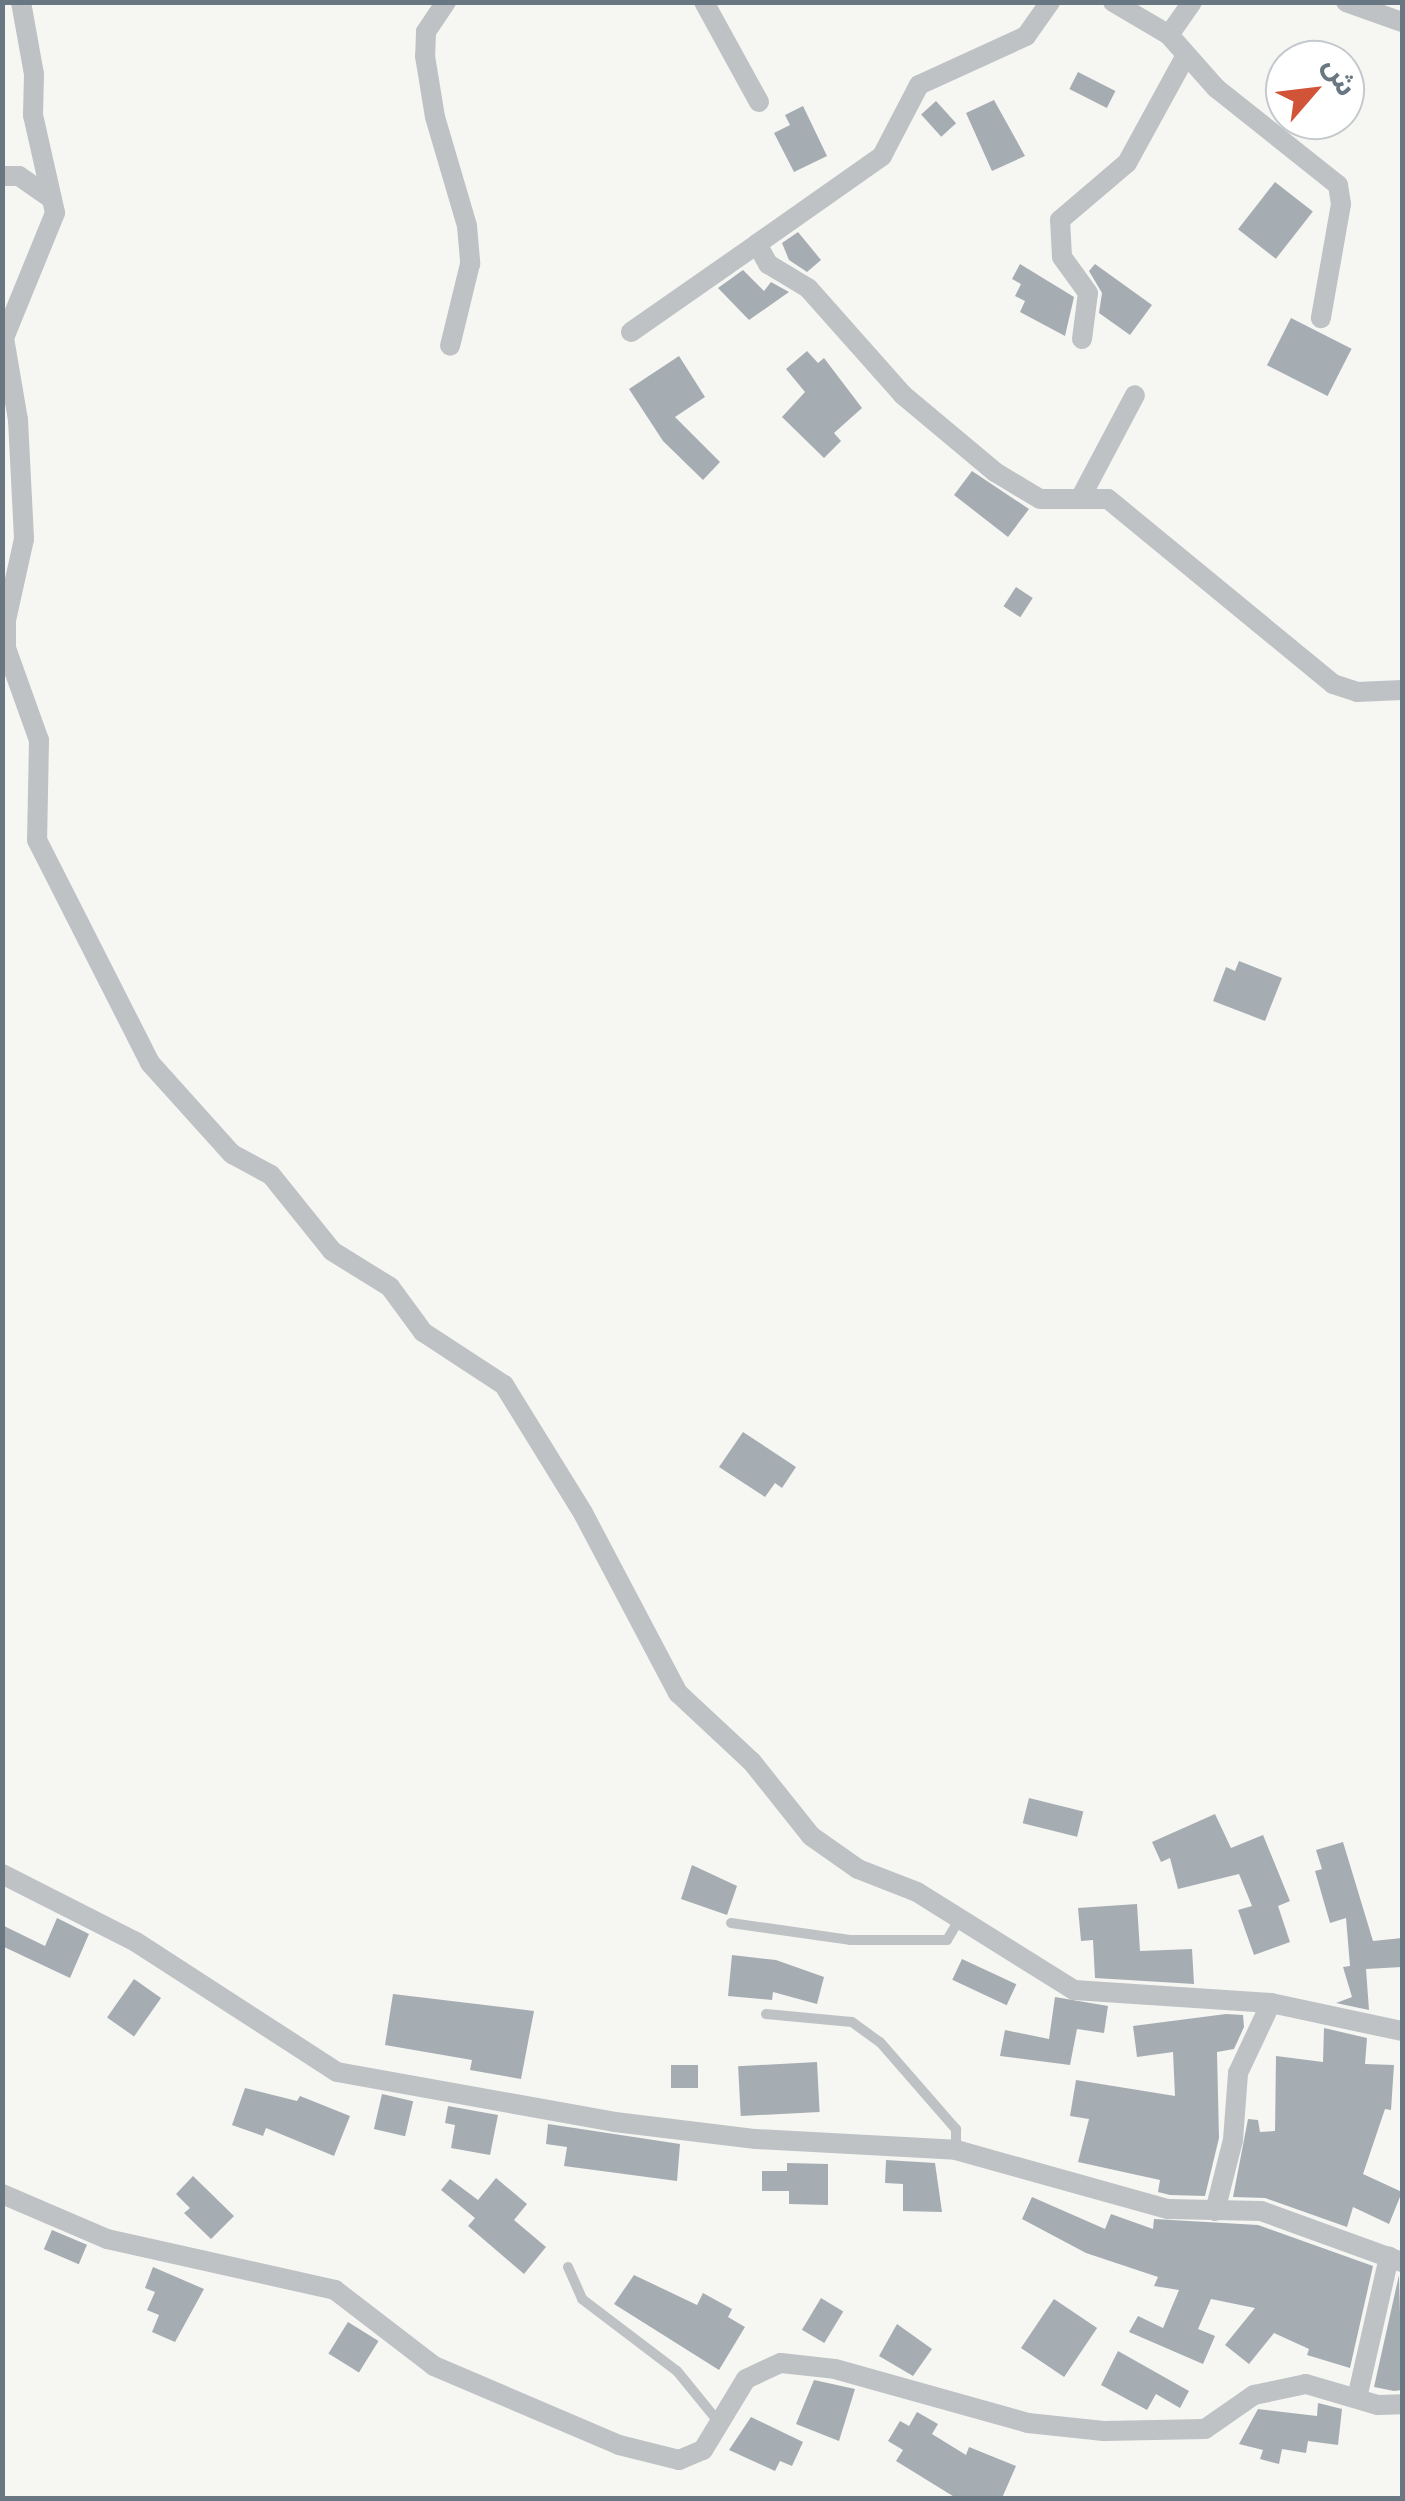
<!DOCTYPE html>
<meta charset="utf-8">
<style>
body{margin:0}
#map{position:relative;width:1405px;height:2501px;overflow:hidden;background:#f6f6f3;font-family:Jost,"Noto Sans Arabic",sans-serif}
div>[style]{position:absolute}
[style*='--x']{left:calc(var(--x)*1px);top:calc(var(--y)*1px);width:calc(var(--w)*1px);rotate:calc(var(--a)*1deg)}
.building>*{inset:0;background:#a6adb2;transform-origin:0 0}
.service>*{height:10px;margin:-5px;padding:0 5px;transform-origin:5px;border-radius:5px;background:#bec2c5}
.minor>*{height:20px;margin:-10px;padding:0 10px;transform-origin:10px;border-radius:10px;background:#bec2c5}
span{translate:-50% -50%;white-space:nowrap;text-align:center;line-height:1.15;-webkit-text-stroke:10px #fff;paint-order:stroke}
.frame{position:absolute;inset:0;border:5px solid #687781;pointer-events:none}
.north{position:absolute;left:1265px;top:40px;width:100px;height:100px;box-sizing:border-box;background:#fff;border:2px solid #c3c9cd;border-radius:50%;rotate:62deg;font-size:28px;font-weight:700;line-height:40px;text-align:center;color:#687781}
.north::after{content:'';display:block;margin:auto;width:35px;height:45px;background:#d25438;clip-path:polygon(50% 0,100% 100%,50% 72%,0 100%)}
</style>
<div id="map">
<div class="building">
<div style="left:1078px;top:72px;width:42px;height:19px;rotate:27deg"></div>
<div style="clip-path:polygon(994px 100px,1025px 156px,992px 171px,966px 113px)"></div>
<div style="left:936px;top:101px;width:30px;height:20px;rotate:48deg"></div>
<div style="clip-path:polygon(803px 106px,827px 156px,794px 172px,774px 133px,790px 125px,785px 115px)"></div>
<div style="left:1275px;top:182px;width:48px;height:60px;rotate:38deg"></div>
<div style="clip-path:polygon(798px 232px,821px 260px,807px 272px,789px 260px,782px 243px)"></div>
<div style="clip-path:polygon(1020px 264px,1074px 297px,1065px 336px,1020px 312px,1025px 301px,1015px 296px,1021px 284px,1012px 279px)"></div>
<div style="clip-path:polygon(1095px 264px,1152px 305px,1130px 335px,1099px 313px,1102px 293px,1089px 271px)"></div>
<div style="clip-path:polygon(743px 270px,764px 291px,771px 282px,789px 292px,749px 320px,718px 288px)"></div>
<div style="left:1291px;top:318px;width:68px;height:53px;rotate:27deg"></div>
<div style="clip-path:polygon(807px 351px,818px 363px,824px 358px,862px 408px,834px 433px,841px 441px,824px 458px,782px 417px,805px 392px,786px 369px)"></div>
<div style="clip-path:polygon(679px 356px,705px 397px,675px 417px,720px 462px,703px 480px,663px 441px,629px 389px)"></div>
<div style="clip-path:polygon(972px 471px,1029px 509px,1008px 537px,954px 495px)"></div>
<div style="left:1016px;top:587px;width:20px;height:23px;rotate:33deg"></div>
<div style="clip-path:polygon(1239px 961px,1282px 978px,1265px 1021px,1213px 1001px,1226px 967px,1235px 971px)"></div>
<div style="clip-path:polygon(743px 1432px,796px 1467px,782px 1488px,775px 1483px,765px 1497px,719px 1467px)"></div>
<div style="left:1029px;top:1798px;width:56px;height:26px;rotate:14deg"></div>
<div style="clip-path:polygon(1215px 1814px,1231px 1848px,1263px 1835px,1290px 1901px,1278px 1906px,1290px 1942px,1254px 1955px,1238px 1910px,1252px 1906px,1239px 1874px,1178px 1889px,1170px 1858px,1161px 1862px,1152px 1842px)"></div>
<div style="clip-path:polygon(1343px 1842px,1373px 1941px,1402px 1938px,1402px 1967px,1366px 1969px,1369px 2010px,1336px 2003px,1352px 1997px,1343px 1967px,1350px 1966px,1346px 1918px,1330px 1923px,1315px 1871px,1322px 1869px,1316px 1850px)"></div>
<div style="clip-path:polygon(692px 1865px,737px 1886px,727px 1915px,681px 1899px)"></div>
<div style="clip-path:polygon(1137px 1904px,1140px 1951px,1192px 1949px,1194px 1984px,1095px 1978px,1093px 1940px,1081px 1941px,1078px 1908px)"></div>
<div style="clip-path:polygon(57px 1918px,89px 1934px,70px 1978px,2px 1946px,2px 1925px,45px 1946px)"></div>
<div style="clip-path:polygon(732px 1955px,776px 1960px,824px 1977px,817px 2004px,773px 1992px,772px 2000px,728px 1996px)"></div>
<div style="left:962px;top:1959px;width:60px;height:23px;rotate:25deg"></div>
<div style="left:134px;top:1979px;width:33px;height:47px;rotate:35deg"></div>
<div style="clip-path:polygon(393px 1994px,534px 2011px,521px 2079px,470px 2070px,472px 2060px,385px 2045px)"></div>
<div style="clip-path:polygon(1055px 1997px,1108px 2006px,1104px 2033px,1077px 2029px,1070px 2065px,1000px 2056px,1005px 2030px,1049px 2039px)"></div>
<div style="clip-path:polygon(1226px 2014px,1243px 2015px,1244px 2027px,1234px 2049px,1217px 2052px,1219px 2138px,1205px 2196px,1170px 2195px,1158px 2192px,1160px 2180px,1078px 2162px,1089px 2119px,1070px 2116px,1076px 2080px,1175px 2096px,1173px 2052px,1137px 2057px,1133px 2026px)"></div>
<div style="clip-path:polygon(1324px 2028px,1367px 2038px,1365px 2064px,1394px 2065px,1391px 2110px,1385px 2109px,1363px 2174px,1402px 2192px,1389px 2224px,1353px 2207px,1347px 2227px,1265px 2198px,1233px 2197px,1248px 2119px,1258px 2120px,1260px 2132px,1275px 2131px,1276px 2056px,1323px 2062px)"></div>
<div style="left:817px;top:2062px;width:50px;height:79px;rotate:87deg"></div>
<div style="left:671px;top:2065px;width:27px;height:23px"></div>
<div style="clip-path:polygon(245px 2088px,297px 2101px,300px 2096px,350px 2116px,334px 2156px,266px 2128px,263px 2136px,232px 2125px)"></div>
<div style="left:382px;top:2094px;width:32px;height:36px;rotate:13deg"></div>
<div style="clip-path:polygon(448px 2106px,498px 2115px,490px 2155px,451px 2148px,455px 2125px,445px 2123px)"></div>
<div style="clip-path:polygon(548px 2124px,680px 2144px,677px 2181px,564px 2166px,567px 2147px,546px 2144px)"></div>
<div style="clip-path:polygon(886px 2160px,935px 2163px,942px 2212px,903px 2211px,903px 2184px,885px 2183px)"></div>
<div style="clip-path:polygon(787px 2163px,828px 2164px,828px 2205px,789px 2204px,789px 2191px,762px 2191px,762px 2171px,787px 2171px)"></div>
<div style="clip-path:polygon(193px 2176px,234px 2216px,211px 2239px,184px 2213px,190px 2208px,176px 2194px)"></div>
<div style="clip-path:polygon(496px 2178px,527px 2204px,514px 2220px,546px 2247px,524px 2274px,468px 2226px,475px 2218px,441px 2190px,450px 2179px,478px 2200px)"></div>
<div style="clip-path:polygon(1032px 2197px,1105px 2229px,1111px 2214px,1153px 2229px,1154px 2219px,1258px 2225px,1373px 2266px,1350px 2368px,1307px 2355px,1309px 2349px,1274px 2333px,1249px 2364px,1225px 2345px,1255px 2308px,1211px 2299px,1198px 2329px,1215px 2336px,1203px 2364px,1129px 2332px,1138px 2316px,1163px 2328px,1179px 2290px,1154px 2286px,1158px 2277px,1086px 2253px,1022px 2219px)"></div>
<div style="left:52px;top:2230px;width:38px;height:21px;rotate:23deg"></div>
<div style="clip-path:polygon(153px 2267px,204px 2289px,175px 2342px,152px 2332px,159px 2315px,147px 2310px,155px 2292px,145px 2288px)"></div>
<div style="clip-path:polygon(634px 2275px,697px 2305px,703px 2293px,732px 2309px,728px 2317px,745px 2327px,719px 2370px,614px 2304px)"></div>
<div style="clip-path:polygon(1399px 2275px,1402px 2390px,1394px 2391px,1374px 2387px)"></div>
<div style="left:821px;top:2298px;width:26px;height:37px;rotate:31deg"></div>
<div style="left:1054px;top:2299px;width:52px;height:59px;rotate:34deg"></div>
<div style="left:348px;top:2322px;width:36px;height:37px;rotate:32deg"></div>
<div style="clip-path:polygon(897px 2324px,932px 2349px,913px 2376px,879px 2356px)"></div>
<div style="clip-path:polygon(1118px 2351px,1189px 2391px,1180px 2408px,1156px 2394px,1147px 2410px,1101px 2385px)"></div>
<div style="clip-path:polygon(814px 2380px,855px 2389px,839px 2441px,796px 2424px)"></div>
<div style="clip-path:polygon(1318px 2403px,1342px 2409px,1338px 2445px,1308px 2441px,1306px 2453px,1282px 2449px,1279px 2464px,1260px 2459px,1263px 2450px,1239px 2444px,1258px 2409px,1317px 2416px)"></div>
<div style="clip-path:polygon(917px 2412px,938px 2424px,932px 2434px,966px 2455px,969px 2447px,1016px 2466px,1002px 2498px,956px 2498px,896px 2461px,903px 2450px,888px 2441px,900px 2421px,909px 2426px)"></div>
<div style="clip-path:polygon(751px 2417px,803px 2442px,792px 2466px,780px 2461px,775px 2471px,729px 2450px)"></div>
</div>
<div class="service">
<div style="--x:731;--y:1923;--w:120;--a:8.1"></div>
<div style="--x:850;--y:1940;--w:97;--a:0"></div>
<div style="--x:947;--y:1940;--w:23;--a:-59"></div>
<div style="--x:766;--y:2014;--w:86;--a:5.3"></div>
<div style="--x:852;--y:2022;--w:34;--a:36"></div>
<div style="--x:880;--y:2042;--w:116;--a:48.9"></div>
<div style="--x:956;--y:2129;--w:20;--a:90"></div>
<div style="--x:568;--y:2267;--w:35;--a:66"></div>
<div style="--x:582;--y:2299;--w:119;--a:37.2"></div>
<div style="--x:677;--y:2371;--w:63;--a:50.8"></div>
</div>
<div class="minor">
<div style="--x:21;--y:2;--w:73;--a:79.8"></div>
<div style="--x:34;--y:74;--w:41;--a:91.4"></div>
<div style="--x:33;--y:115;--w:100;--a:77.3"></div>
<div style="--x:55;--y:213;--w:135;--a:112.2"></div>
<div style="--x:4;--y:338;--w:83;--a:80.3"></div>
<div style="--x:18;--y:420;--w:119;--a:87.1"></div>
<div style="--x:24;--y:539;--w:83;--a:102.5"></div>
<div style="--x:6;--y:620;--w:28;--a:90"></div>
<div style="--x:6;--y:648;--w:98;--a:70.3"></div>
<div style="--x:39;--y:740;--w:100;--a:91.1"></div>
<div style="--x:37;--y:840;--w:250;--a:63.1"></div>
<div style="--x:150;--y:1063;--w:122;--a:48"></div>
<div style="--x:232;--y:1154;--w:44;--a:28.3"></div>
<div style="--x:271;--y:1175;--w:97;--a:51.2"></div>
<div style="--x:332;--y:1251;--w:68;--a:31.8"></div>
<div style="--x:390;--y:1287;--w:56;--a:53.7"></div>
<div style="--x:423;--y:1332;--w:97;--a:33.2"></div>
<div style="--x:504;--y:1385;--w:150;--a:58.3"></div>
<div style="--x:583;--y:1513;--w:204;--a:62.2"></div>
<div style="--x:678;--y:1693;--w:101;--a:43"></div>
<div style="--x:752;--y:1762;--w:95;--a:51.4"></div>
<div style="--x:811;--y:1836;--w:57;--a:35.1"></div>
<div style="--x:858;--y:1869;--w:63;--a:21.3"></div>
<div style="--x:917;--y:1892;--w:185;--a:32"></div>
<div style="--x:1074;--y:1990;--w:197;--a:3.8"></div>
<div style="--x:446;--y:2;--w:36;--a:124"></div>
<div style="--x:426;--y:32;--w:24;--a:92"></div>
<div style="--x:425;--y:56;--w:62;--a:80.7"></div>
<div style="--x:435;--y:117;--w:114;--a:73.6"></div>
<div style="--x:467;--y:226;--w:38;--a:85"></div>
<div style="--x:470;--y:264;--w:84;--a:103.7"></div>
<div style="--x:704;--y:2;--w:114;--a:61.2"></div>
<div style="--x:1113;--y:2;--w:65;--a:30.5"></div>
<div style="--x:1169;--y:35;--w:40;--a:-55.1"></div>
<div style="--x:1346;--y:2;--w:59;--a:19.7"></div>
<div style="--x:1169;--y:35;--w:71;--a:48.4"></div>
<div style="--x:1216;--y:88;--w:156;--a:38.5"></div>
<div style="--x:1338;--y:185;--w:19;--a:81"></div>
<div style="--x:1341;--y:204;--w:116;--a:100"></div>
<div style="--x:2;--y:176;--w:17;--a:0"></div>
<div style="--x:19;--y:176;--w:40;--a:34.9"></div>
<div style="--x:757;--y:244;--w:153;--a:-35.1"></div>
<div style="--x:882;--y:156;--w:80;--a:-62.5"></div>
<div style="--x:919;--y:85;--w:118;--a:-24.6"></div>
<div style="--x:1026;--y:36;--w:42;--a:-54.8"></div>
<div style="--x:631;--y:332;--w:154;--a:-34.9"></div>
<div style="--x:757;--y:244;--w:23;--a:61"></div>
<div style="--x:768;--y:264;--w:47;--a:31"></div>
<div style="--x:808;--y:288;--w:143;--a:48.4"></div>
<div style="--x:903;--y:395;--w:120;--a:39.9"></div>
<div style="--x:995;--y:472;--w:52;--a:31"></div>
<div style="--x:1040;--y:499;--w:68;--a:0"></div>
<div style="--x:1108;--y:499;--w:291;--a:39.4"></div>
<div style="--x:1333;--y:684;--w:25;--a:18"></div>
<div style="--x:1357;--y:692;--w:45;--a:-2.5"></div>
<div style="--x:1082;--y:339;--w:46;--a:-82.6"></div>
<div style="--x:1088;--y:293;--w:44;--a:-125.8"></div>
<div style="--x:1062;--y:257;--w:37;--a:-93"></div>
<div style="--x:1060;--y:220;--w:88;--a:-40.4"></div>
<div style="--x:1127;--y:163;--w:119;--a:-61.3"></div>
<div style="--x:1081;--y:497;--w:115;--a:-62.1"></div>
<div style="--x:2;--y:1874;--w:150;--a:26.9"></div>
<div style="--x:136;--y:1942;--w:239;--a:32.9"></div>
<div style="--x:337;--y:2072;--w:282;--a:10.2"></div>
<div style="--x:615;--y:2122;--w:142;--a:6.9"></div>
<div style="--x:756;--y:2139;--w:200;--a:3.1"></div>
<div style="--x:956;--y:2150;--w:220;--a:15.6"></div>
<div style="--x:1168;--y:2209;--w:93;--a:1.2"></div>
<div style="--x:1261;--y:2211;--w:150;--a:19.9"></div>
<div style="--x:2;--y:2194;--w:114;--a:23.2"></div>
<div style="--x:107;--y:2239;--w:234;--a:12.6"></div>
<div style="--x:335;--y:2290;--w:125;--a:37.5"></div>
<div style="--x:434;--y:2366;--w:201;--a:23.1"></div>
<div style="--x:619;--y:2445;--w:62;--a:14"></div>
<div style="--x:679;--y:2460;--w:26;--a:-23"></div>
<div style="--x:703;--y:2450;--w:83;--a:-58.8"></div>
<div style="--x:746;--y:2379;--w:38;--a:-25"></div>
<div style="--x:781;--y:2363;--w:54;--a:6.3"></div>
<div style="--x:835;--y:2369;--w:200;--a:15.6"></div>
<div style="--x:1028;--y:2423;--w:76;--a:6"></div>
<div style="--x:1104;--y:2431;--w:101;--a:-1.1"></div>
<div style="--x:1205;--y:2429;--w:60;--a:-34.8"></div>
<div style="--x:1254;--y:2395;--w:53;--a:-11.9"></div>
<div style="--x:1306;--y:2384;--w:75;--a:16.3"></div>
<div style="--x:1378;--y:2405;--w:24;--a:-2"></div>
<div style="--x:1215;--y:2211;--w:73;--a:-75.8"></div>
<div style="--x:1233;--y:2140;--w:67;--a:-85.7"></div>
<div style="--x:1238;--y:2073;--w:77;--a:-64.8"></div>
<div style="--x:1271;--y:2003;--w:134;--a:12.1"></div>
<div style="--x:1357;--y:2398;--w:145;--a:-77.2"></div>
</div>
<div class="frame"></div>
<div class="north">ش</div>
</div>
